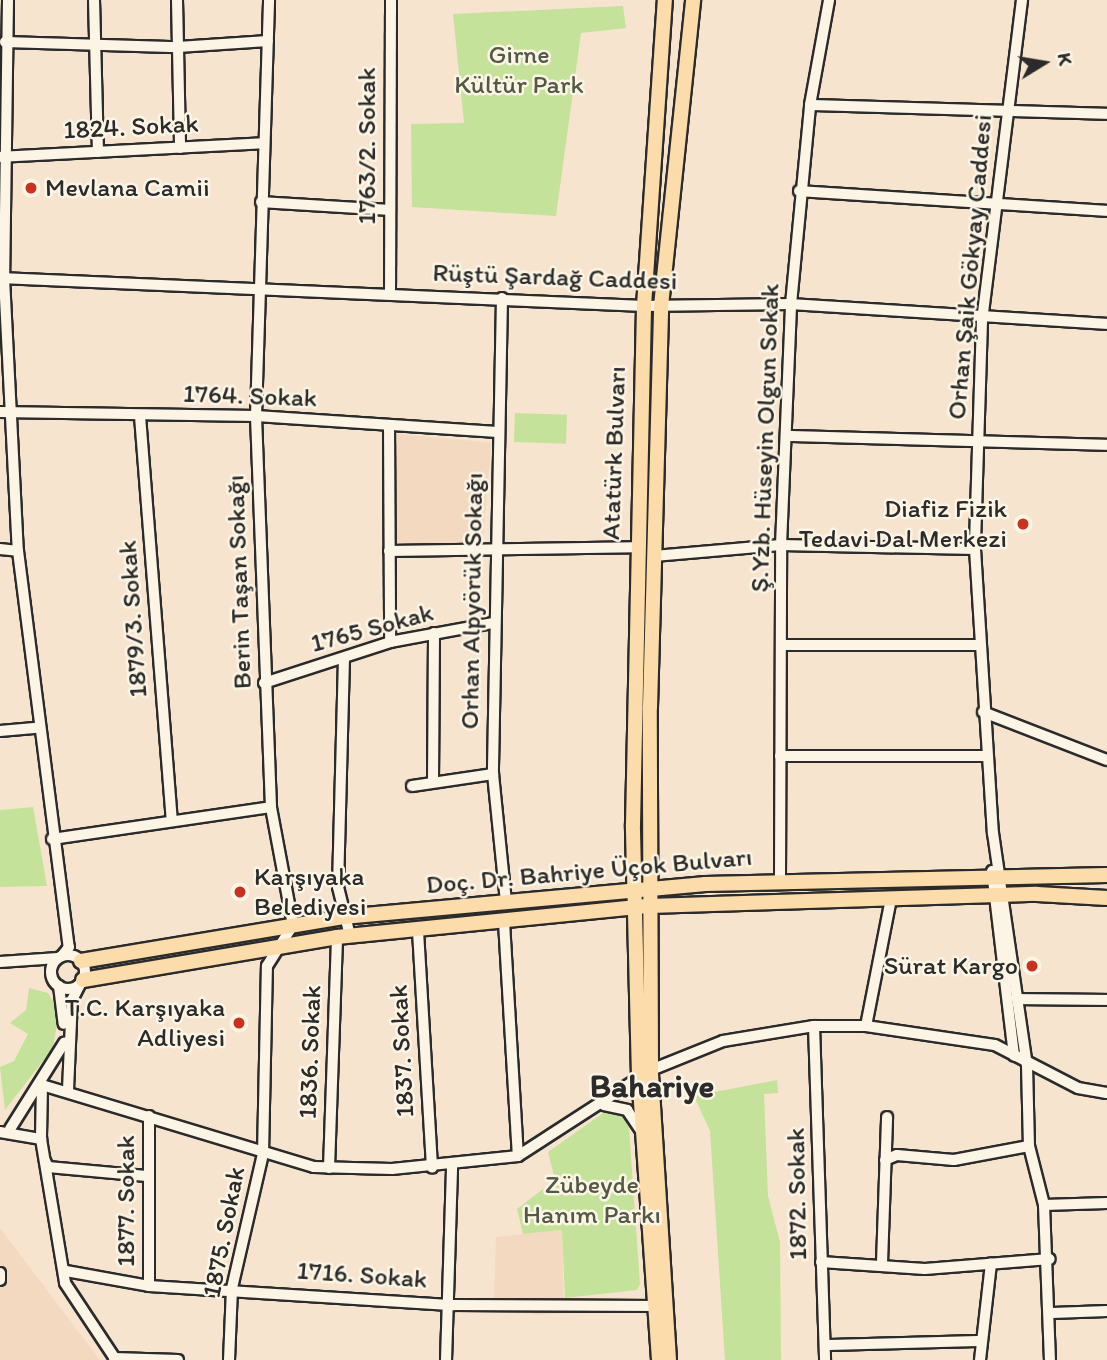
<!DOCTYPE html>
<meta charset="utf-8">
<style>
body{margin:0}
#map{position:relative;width:1107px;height:1360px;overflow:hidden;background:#f7e4cf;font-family:Itim,sans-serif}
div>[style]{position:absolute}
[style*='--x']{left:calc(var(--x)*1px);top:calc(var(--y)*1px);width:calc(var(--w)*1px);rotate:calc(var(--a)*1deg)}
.built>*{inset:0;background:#f3d9bf;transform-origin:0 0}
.green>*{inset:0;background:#c5e29a;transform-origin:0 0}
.roads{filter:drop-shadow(2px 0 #2b2b2b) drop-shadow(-2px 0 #2b2b2b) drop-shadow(0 2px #2b2b2b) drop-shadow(0 -2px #2b2b2b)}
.minor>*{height:10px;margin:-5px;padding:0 5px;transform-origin:5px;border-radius:5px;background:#fcf5e5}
.minor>.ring{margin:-5px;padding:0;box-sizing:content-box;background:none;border:10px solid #fcf5e5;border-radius:50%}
.major>*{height:14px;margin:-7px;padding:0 7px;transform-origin:7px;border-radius:7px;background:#fddcac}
.dots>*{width:19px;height:19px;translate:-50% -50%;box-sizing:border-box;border:4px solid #fcf5e5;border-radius:50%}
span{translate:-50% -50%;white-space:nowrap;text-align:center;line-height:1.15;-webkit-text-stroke:5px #fcf5e5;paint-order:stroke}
.park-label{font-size:26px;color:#525947}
.street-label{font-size:26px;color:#2b2b2b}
.poi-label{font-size:26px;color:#2b2b2b}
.left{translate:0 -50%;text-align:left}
.right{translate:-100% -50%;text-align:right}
.district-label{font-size:33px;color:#2b2b2b;font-weight:700}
.north{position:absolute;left:1009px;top:28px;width:70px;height:70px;-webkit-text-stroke:5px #fcf5e5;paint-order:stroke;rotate:79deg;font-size:19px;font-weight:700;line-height:28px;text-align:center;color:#2b2b2b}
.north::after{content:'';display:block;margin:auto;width:24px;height:32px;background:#2b2b2b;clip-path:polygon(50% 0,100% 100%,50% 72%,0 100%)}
</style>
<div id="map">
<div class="built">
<div style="left:395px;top:434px;width:97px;height:112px;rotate:5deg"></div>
<div style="clip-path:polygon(0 1228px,100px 1360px,0 1360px)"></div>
<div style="clip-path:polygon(562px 1230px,564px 1313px,535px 1315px,494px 1299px,496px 1237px)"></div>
</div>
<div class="green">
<div style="clip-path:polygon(623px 6px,626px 28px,581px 33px,556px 216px,412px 207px,411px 124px,464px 123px,453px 14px)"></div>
<div style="left:515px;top:413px;width:52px;height:29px;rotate:2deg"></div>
<div style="clip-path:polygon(33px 807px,47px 886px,0 887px,0 810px)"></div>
<div style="clip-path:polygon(29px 988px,48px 993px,59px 1012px,53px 1048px,5px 1110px,0 1067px,14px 1061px,28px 1034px,10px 1023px,26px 1010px)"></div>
<div style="clip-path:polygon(777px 1080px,778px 1093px,764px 1094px,768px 1196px,780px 1242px,781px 1360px,725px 1360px,710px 1131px,694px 1096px)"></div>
<div style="clip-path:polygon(606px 1111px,622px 1113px,629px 1128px,640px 1284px,637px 1290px,565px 1298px,562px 1230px,523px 1234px,517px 1209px,555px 1180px,548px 1152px)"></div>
</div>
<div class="roads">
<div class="minor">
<div style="--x:8;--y:0;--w:278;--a:90.8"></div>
<div style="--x:4;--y:278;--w:273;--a:87.1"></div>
<div style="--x:18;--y:551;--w:399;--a:82.7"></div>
<div style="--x:69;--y:947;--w:11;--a:128"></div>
<div style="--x:94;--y:0;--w:152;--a:88.5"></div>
<div style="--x:177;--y:0;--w:148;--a:88.8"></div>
<div style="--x:1022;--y:0;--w:323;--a:97.1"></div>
<div style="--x:982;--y:321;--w:228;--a:91.8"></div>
<div style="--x:975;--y:549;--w:285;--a:86.4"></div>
<div style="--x:993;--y:833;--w:234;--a:81.7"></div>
<div style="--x:1027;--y:1065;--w:81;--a:88.6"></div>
<div style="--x:1029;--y:1146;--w:61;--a:75.7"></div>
<div style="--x:1044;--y:1205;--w:155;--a:87.8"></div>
<div style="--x:5;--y:42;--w:173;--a:1.7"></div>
<div style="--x:178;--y:47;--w:90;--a:-3.8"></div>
<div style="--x:810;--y:105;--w:297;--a:1.7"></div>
<div style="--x:0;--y:157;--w:263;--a:-3"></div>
<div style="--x:799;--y:191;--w:309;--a:3.7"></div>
<div style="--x:261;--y:202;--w:129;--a:3.5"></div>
<div style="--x:0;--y:278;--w:645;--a:2.49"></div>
<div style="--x:644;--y:306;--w:147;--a:-0.8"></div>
<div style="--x:791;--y:304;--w:317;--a:3.6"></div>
<div style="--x:390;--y:293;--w:293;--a:-89.8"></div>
<div style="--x:502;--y:298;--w:476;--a:91.1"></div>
<div style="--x:493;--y:774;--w:130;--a:84.2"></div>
<div style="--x:0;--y:412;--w:256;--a:0.9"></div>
<div style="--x:256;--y:416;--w:242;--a:3.8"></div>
<div style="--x:140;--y:416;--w:405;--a:85.5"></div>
<div style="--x:389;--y:425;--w:217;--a:89.7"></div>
<div style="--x:788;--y:436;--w:319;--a:1.6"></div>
<div style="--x:0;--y:549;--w:18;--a:6"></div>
<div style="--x:389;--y:551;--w:246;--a:-0.9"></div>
<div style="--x:654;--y:556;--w:127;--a:-5"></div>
<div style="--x:781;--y:545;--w:194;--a:1.2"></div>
<div style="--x:783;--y:645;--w:194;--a:0"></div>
<div style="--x:344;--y:658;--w:229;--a:91.5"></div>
<div style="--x:338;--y:887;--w:50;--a:76.2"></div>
<div style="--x:264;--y:683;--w:133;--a:-18"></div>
<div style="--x:390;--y:642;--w:105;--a:-10.5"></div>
<div style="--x:983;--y:712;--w:133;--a:21.2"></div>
<div style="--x:0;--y:731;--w:37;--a:-5"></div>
<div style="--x:780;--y:756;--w:207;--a:0"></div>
<div style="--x:433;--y:781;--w:148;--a:-89.6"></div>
<div style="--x:412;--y:786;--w:82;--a:-8.4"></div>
<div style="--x:52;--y:839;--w:221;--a:-8.3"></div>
<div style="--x:992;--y:871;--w:186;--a:83.2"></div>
<div style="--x:780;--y:879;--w:334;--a:-89.8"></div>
<div style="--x:781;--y:545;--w:241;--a:-87.6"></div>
<div style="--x:791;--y:304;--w:200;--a:-84.5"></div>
<div style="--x:810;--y:105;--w:107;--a:-79.7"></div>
<div style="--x:504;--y:922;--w:234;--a:86.6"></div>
<div style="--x:418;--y:931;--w:237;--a:86.6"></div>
<div class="ring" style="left:51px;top:955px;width:24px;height:24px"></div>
<div style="--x:0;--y:962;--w:58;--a:-3.9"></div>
<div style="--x:59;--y:986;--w:38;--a:83"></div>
<div style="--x:1017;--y:999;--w:90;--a:0.6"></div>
<div style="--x:814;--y:1026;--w:334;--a:88.1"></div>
<div style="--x:866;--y:1026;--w:129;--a:-78.9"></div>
<div style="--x:42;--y:1085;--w:284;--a:16.8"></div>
<div style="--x:314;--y:1167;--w:78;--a:1.5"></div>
<div style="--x:392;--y:1169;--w:127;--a:-5.9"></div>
<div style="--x:518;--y:1156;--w:158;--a:-32.9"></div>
<div style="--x:651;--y:1070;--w:78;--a:-21.9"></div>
<div style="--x:723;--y:1041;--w:92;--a:-9.4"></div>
<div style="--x:814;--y:1026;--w:52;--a:0"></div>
<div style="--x:866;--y:1026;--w:130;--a:8.4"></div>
<div style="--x:995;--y:1045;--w:93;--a:27.4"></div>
<div style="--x:1078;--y:1088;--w:29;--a:10"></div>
<div style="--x:42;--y:1085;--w:54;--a:91.1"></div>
<div style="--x:41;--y:1139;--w:146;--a:80.5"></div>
<div style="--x:65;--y:1283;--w:92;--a:56.5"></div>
<div style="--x:68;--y:1090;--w:90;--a:-87.5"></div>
<div style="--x:72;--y:1000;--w:18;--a:-63"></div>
<div style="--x:604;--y:1105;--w:24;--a:12"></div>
<div style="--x:627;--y:1110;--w:25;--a:56"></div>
<div style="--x:10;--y:1129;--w:102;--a:-57.9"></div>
<div style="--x:0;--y:1132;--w:42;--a:9.7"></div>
<div style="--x:885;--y:1160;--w:13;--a:-23"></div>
<div style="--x:897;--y:1155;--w:57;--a:5"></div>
<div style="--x:954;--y:1160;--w:76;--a:-10.6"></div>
<div style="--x:45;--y:1161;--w:7;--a:63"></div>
<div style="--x:48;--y:1167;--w:99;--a:5.2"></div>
<div style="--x:329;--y:1168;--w:231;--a:-88"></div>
<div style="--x:1044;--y:1205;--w:63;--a:-1.8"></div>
<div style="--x:821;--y:1262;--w:104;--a:3.9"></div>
<div style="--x:925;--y:1269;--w:125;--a:-4.6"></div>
<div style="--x:882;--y:1263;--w:146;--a:-88"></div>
<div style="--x:66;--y:1271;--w:84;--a:10.2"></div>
<div style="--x:149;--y:1286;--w:305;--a:3.6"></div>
<div style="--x:453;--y:1305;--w:203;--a:0.3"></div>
<div style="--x:0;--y:1273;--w:7;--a:90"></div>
<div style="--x:149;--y:1286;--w:170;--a:-90"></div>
<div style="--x:1052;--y:1313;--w:55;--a:-2.1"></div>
<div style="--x:825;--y:1345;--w:157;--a:-1.5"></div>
<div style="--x:114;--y:1358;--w:64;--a:1.8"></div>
<div style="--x:229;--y:1360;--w:72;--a:-87.6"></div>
<div style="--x:232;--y:1288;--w:138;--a:-77"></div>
<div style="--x:263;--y:1154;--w:188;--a:-88.8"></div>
<div style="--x:267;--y:966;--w:49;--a:-57.6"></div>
<div style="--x:293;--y:925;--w:120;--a:-100.6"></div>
<div style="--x:271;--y:807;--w:391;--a:-92.2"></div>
<div style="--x:256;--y:416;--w:416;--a:-88.2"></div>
<div style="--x:446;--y:1360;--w:194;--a:-88.2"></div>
<div style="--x:980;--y:1360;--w:97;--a:-83.5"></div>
</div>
<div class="major">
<div style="--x:81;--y:961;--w:266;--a:-9.5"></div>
<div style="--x:343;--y:917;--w:364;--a:-5.2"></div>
<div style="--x:705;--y:884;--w:402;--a:-1.3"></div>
<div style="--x:83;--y:980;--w:258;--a:-9.6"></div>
<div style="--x:337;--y:937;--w:314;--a:-5.7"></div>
<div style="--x:649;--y:906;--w:388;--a:-1.8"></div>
<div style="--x:1037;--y:894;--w:70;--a:3.3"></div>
<div style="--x:659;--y:1360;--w:284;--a:-94"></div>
<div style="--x:639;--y:1077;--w:253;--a:-91.4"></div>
<div style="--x:633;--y:824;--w:518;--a:-88.78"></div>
<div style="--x:644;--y:306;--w:307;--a:-86.1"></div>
<div style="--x:669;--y:1360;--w:291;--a:-93.6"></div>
<div style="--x:651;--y:1070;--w:363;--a:-90.2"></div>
<div style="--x:650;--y:707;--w:401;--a:-88.4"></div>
<div style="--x:661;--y:306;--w:308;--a:-84"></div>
</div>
</div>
<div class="dots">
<div style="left:31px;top:188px;background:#c8321e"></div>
<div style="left:1023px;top:524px;background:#c8321e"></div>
<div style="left:240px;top:892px;background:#c8321e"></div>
<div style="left:1032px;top:966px;background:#c8321e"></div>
<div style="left:239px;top:1023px;background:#c8321e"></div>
</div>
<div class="park-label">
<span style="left:519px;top:70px">Girne<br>Kültür Park</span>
<span style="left:592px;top:1200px">Zübeyde<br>Hanım Parkı</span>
</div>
<div class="street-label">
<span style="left:131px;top:127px;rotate:-3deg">1824. Sokak</span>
<span style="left:367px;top:146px;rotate:-90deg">1763/2. Sokak</span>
<span style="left:970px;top:267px;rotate:-85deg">Orhan Şaik Gökyay Caddesi</span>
<span style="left:555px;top:277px;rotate:2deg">Rüştü Şardağ Caddesi</span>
<span style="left:250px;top:396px;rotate:2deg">1764. Sokak</span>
<span style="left:765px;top:438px;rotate:-88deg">Ş.Yzb. Hüseyin Olgun Sokak</span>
<span style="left:614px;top:453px;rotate:-88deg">Atatürk Bulvarı</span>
<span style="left:239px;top:582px;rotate:-92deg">Berin Taşan Sokağı</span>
<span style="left:472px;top:601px;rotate:-89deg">Orhan Alpyörük Sokağı</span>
<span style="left:133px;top:619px;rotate:-94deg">1879/3. Sokak</span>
<span style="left:372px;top:628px;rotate:-15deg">1765 Sokak</span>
<span style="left:589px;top:871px;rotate:-5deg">Doç. Dr. Bahriye Üçok Bulvarı</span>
<span style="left:402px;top:1051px;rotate:-93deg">1837. Sokak</span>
<span style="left:310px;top:1052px;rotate:-88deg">1836. Sokak</span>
<span style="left:797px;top:1194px;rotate:-91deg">1872. Sokak</span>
<span style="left:126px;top:1201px;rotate:-90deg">1877. Sokak</span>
<span style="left:224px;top:1232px;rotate:-79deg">1875. Sokak</span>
<span style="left:362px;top:1275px;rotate:4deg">1716. Sokak</span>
</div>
<div class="poi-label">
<span class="left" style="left:45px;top:188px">Mevlana Camii</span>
<span class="right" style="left:1007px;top:524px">Diafiz Fizik<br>Tedavi Dal Merkezi</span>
<span class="left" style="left:254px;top:892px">Karşıyaka<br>Belediyesi</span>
<span class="right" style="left:1018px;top:966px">Sürat Kargo</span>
<span class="right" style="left:225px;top:1023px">T.C. Karşıyaka<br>Adliyesi</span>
</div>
<div class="district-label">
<span style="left:652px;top:1086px">Bahariye</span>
</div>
<div class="north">K</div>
</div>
